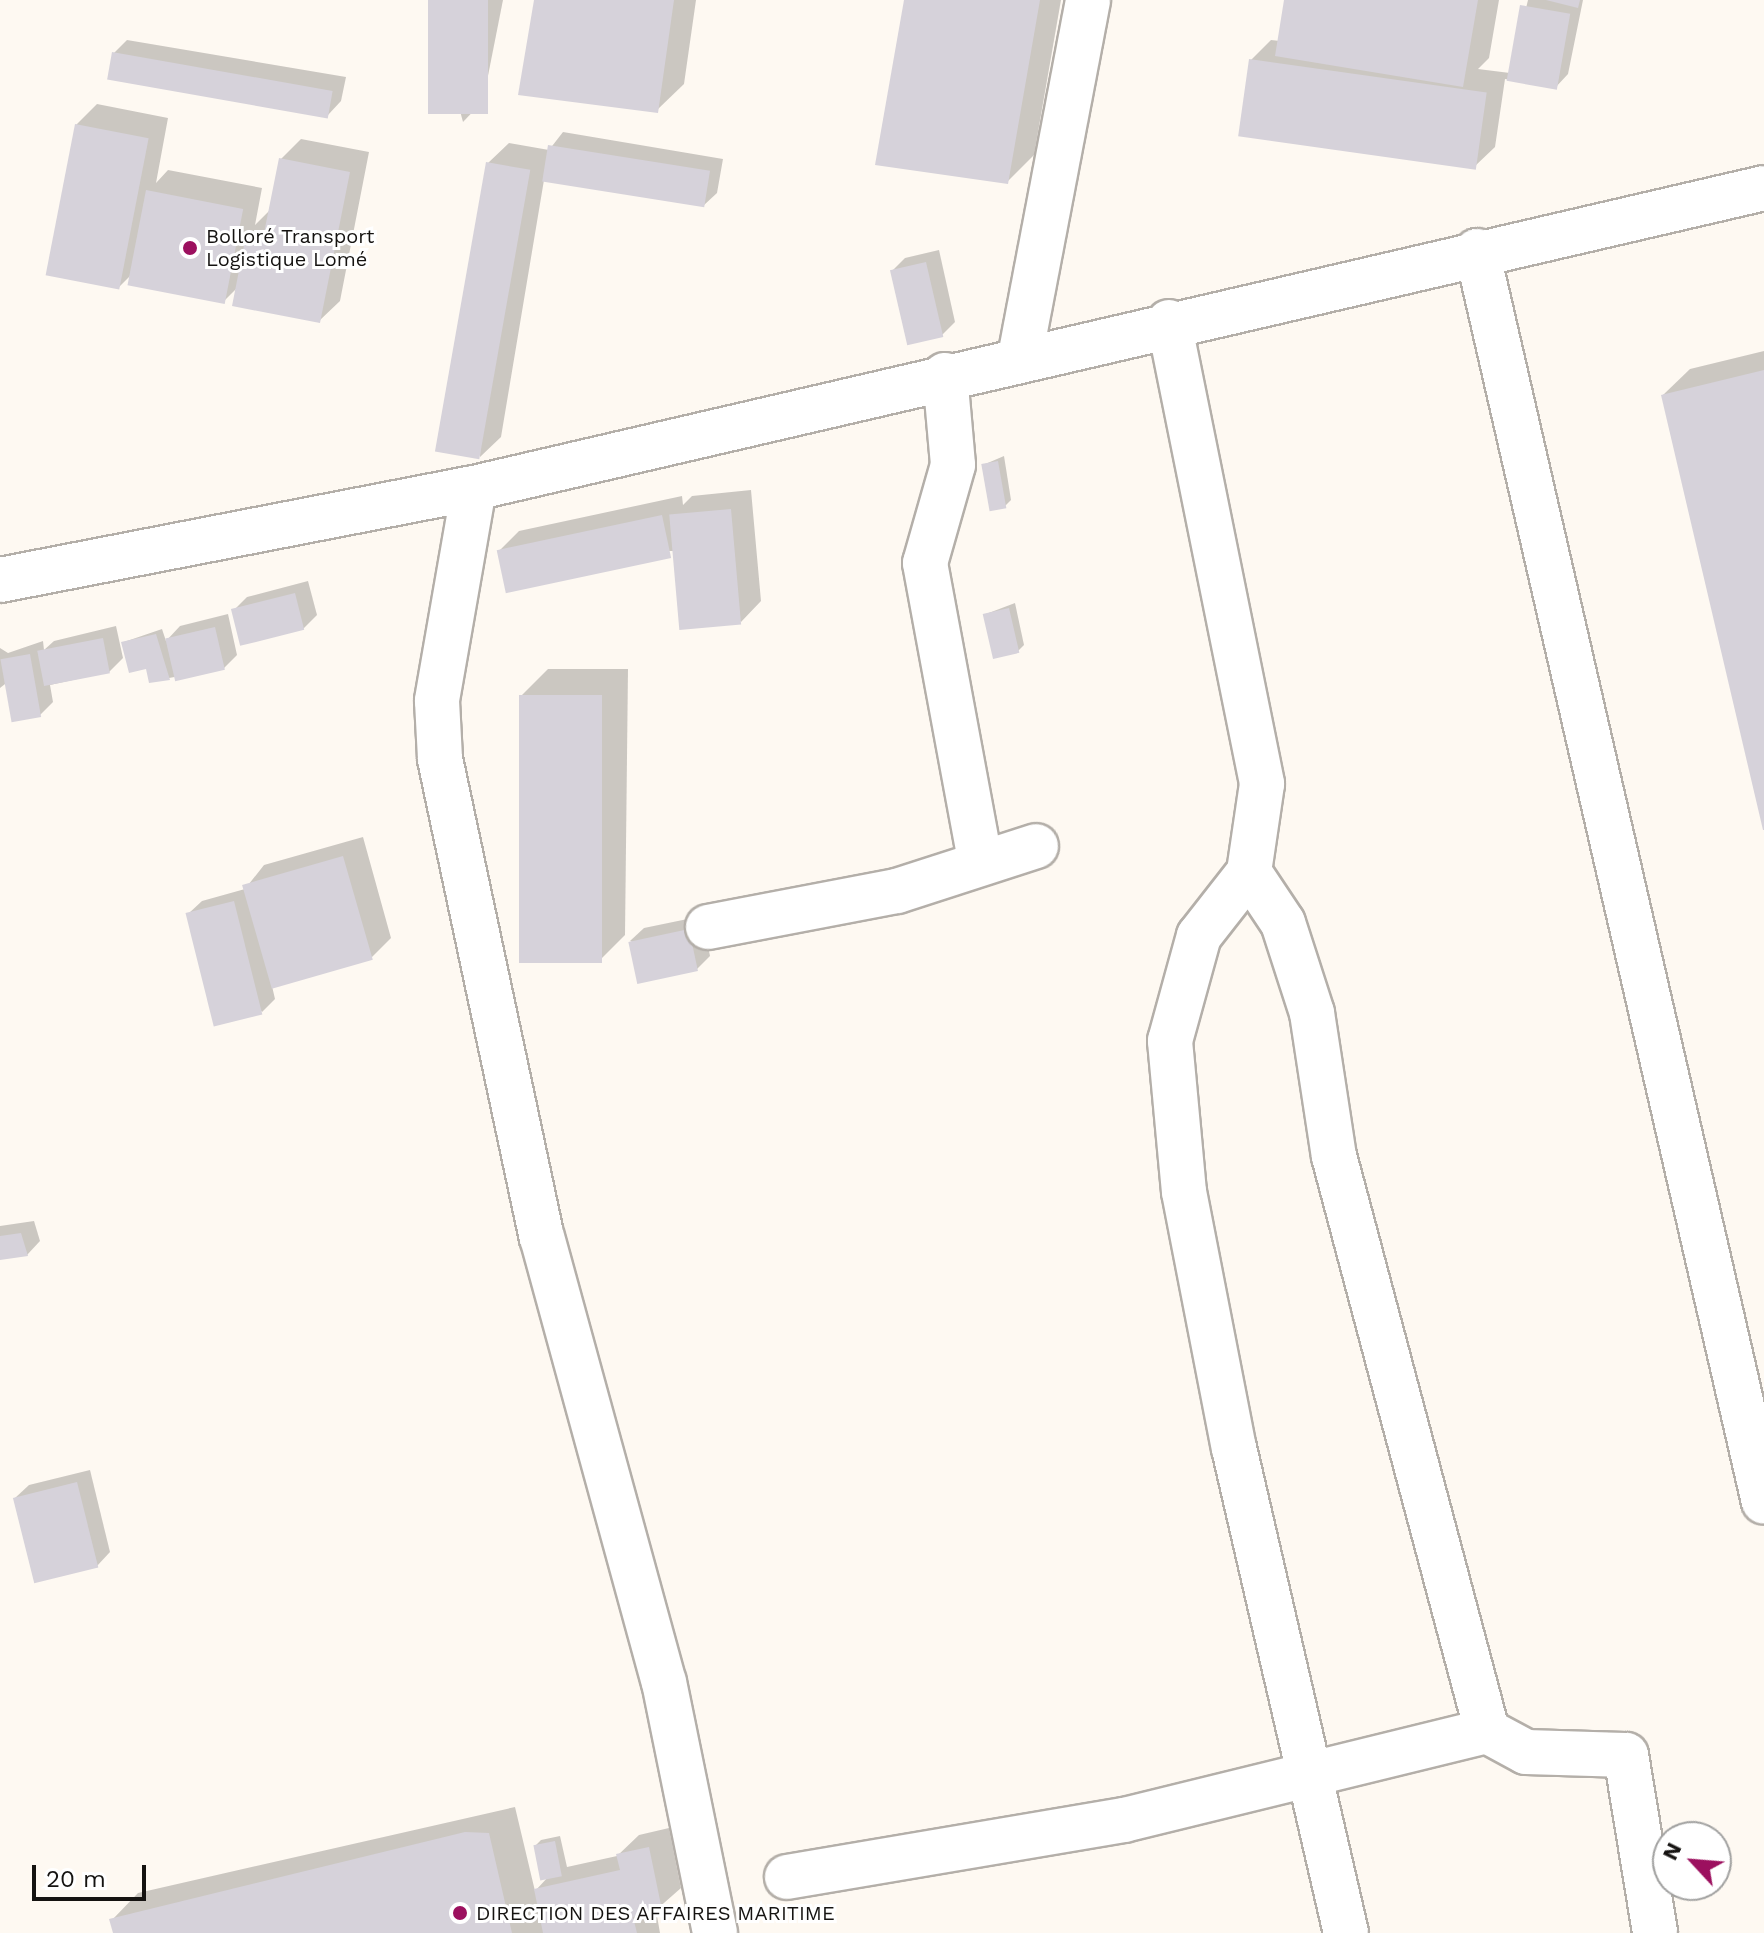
<!DOCTYPE html>
<meta charset="utf-8">
<style>
body{margin:0}
#map{position:relative;width:1764px;height:1933px;overflow:hidden;background:#fef9f2;font-family:"Work Sans",sans-serif}
div>[style]{position:absolute}
[style*='--x']{left:calc(var(--x)*1px);top:calc(var(--y)*1px);width:calc(var(--w)*1px);rotate:calc(var(--a)*1deg)}
.shadow>*{inset:0;background:#0003}
.building>*{inset:0;background:#d6d2da;transform-origin:0 0}
.roads{filter:drop-shadow(2px 0 #b4afa9) drop-shadow(-2px 0 #b4afa9) drop-shadow(0 2px #b4afa9) drop-shadow(0 -2px #b4afa9)}
.minor>*{height:44px;margin:-22px;padding:0 22px;transform-origin:22px;border-radius:22px;background:#fff}
.dots>*{width:22px;height:22px;translate:-50% -50%;box-sizing:border-box;border:4px solid #fff;border-radius:50%}
span{translate:-50% -50%;white-space:nowrap;text-align:center;line-height:1.15;-webkit-text-stroke:6px #fff;paint-order:stroke}
.poi-label{font-size:20px;color:#151311}
.left{translate:0 -50%;text-align:left}
.north{position:absolute;left:1652px;top:1821px;width:80px;height:80px;box-sizing:border-box;background:#fff;border:2px solid #a1a1a0;border-radius:50%;rotate:296deg;font-size:22px;font-weight:700;line-height:32px;text-align:center;color:#151311}
.north::after{content:'';display:block;margin:auto;width:28px;height:36px;background:#9c105f;clip-path:polygon(50% 0,100% 100%,50% 72%,0 100%)}
.scale{position:absolute;left:32px;top:1865px;width:114px;height:36px;box-sizing:border-box;border:4px solid #151311;border-top:0;padding-left:10px;font-size:24px;line-height:28px;white-space:nowrap;color:#151311;-webkit-text-stroke:6px #fff;paint-order:stroke}
</style>
<div id="map">
<div class="shadow">
<div style="clip-path:polygon(430px 0,503px 0,483px 101px,463px 122px)"></div>
<div style="clip-path:polygon(536px 0,696px 0,684px 84px,657px 110px)"></div>
<div style="clip-path:polygon(906px 0,1061px 0,1034px 155px,1007px 182px)"></div>
<div style="clip-path:polygon(1286px 0,1499px 0,1489px 58px,1478px 69px,1510px 73px,1528px 0,1583px 0,1568px 74px,1555px 88px,1505px 79px,1495px 147px,1474px 167px,1251px 60px,1271px 40px,1280px 41px)"></div>
<div style="clip-path:polygon(127px 40px,346px 77px,341px 101px,328px 115px,114px 53px)"></div>
<div style="clip-path:polygon(97px 104px,168px 118px,156px 183px,168px 170px,262px 188px,255px 225px,269px 211px,281px 159px,301px 139px,369px 152px,340px 301px,319px 321px,238px 287px,223px 302px,131px 275px,118px 288px,76px 125px)"></div>
<div style="clip-path:polygon(563px 132px,723px 159px,717px 193px,703px 206px,544px 180px,501px 437px,480px 457px,488px 163px,509px 143px,549px 150px)"></div>
<div style="clip-path:polygon(939px 250px,955px 322px,942px 335px,892px 271px,905px 258px)"></div>
<div style="clip-path:polygon(1764px 351px,1764px 826px,1663px 395px,1690px 369px)"></div>
<div style="clip-path:polygon(1004px 456px,1011px 500px,1005px 506px,983px 465px)"></div>
<div style="clip-path:polygon(751px 490px,761px 601px,741px 622px,675px 551px,499px 551px,519px 531px,682px 496px,683px 505px,692px 496px)"></div>
<div style="clip-path:polygon(308px 581px,317px 615px,303px 629px,233px 611px,247px 597px)"></div>
<div style="clip-path:polygon(1015px 603px,1024px 645px,1018px 651px,986px 614px)"></div>
<div style="clip-path:polygon(228px 614px,237px 655px,224px 668px,169px 678px,124px 642px,162px 629px,166px 641px,180px 626px)"></div>
<div style="clip-path:polygon(116px 626px,123px 658px,109px 672px,50px 685px,53px 702px,40px 715px,5px 684px,0 688px,0 648px,8px 653px,43px 641px,44px 650px,54px 641px)"></div>
<div style="clip-path:polygon(548px 669px,628px 669px,625px 935px,598px 962px,521px 696px)"></div>
<div style="clip-path:polygon(363px 837px,391px 938px,371px 958px,272px 986px,275px 999px,262px 1012px,188px 914px,202px 901px,245px 889px,264px 865px)"></div>
<div style="clip-path:polygon(702px 916px,710px 956px,697px 969px,630px 941px,644px 928px)"></div>
<div style="clip-path:polygon(34px 1221px,40px 1241px,27px 1255px,0 1258px,0 1226px)"></div>
<div style="clip-path:polygon(90px 1470px,110px 1552px,97px 1566px,15px 1498px,29px 1485px)"></div>
<div style="clip-path:polygon(515px 1807px,535px 1891px,549px 1876px,535px 1846px,541px 1840px,560px 1836px,567px 1867px,617px 1856px,639px 1835px,669px 1828px,681px 1888px,656px 1910px,660px 1933px,115px 1933px,112px 1920px,138px 1893px)"></div>
</div>
<div class="building">
<div style="left:428px;top:0;width:60px;height:114px"></div>
<div style="clip-path:polygon(534px 0,674px 0,658px 113px,518px 95px)"></div>
<div style="clip-path:polygon(904px 0,1040px 0,1008px 184px,875px 165px)"></div>
<div style="clip-path:polygon(1284px 0,1478px 0,1463px 87px,1275px 56px)"></div>
<div style="clip-path:polygon(1546px 0,1580px 0,1578px 8px)"></div>
<div style="left:1520px;top:5px;width:51px;height:77px;rotate:10deg"></div>
<div style="left:112px;top:52px;width:224px;height:28px;rotate:10deg"></div>
<div style="left:1249px;top:59px;width:240px;height:78px;rotate:8deg"></div>
<div style="left:75px;top:124px;width:75px;height:154px;rotate:11deg"></div>
<div style="left:548px;top:145px;width:164px;height:37px;rotate:9deg"></div>
<div style="clip-path:polygon(279px 158px,350px 172px,320px 323px,232px 306px,247px 230px,264px 233px)"></div>
<div style="left:486px;top:162px;width:45px;height:294px;rotate:10deg"></div>
<div style="left:146px;top:190px;width:99px;height:97px;rotate:11deg"></div>
<div style="left:926px;top:262px;width:77px;height:37px;rotate:77deg"></div>
<div style="clip-path:polygon(1764px 370px,1764px 830px,1763px 830px,1661px 395px)"></div>
<div style="left:998px;top:461px;width:48px;height:17px;rotate:80deg"></div>
<div style="left:731px;top:509px;width:116px;height:62px;rotate:85deg"></div>
<div style="left:662px;top:515px;width:44px;height:169px;rotate:78deg"></div>
<div style="left:295px;top:593px;width:38px;height:66px;rotate:76deg"></div>
<div style="left:1009px;top:608px;width:46px;height:27px;rotate:77deg"></div>
<div style="left:215px;top:627px;width:44px;height:51px;rotate:77deg"></div>
<div style="clip-path:polygon(156px 634px,170px 680px,149px 683px,146px 669px,129px 673px,121px 642px)"></div>
<div style="left:103px;top:638px;width:36px;height:67px;rotate:79deg"></div>
<div style="left:30px;top:654px;width:64px;height:30px;rotate:80deg"></div>
<div style="left:519px;top:695px;width:83px;height:268px"></div>
<div style="left:343px;top:856px;width:108px;height:105px;rotate:74deg"></div>
<div style="left:234px;top:901px;width:117px;height:50px;rotate:76deg"></div>
<div style="left:689px;top:929px;width:43px;height:62px;rotate:78deg"></div>
<div style="clip-path:polygon(21px 1233px,28px 1256px,0 1260px,0 1236px)"></div>
<div style="left:77px;top:1482px;width:88px;height:66px;rotate:76deg"></div>
<div style="clip-path:polygon(465px 1832px,489px 1833px,512px 1933px,113px 1933px,109px 1919px)"></div>
<div style="left:555px;top:1841px;width:36px;height:22px;rotate:79deg"></div>
<div style="clip-path:polygon(649px 1847px,662px 1910px,633px 1917px,637px 1933px,543px 1933px,534px 1889px,620px 1870px,616px 1854px)"></div>
</div>
<div class="roads">
<div class="minor">
<div style="--x:1477;--y:251;--w:1283;--a:77.08"></div>
<div style="--x:1169;--y:322;--w:471;--a:78.6"></div>
<div style="--x:1262;--y:784;--w:89;--a:98.4"></div>
<div style="--x:1020;--y:357;--w:363;--a:-79.2"></div>
<div style="--x:945;--y:375;--w:90;--a:84.9"></div>
<div style="--x:953;--y:465;--w:102;--a:105.9"></div>
<div style="--x:925;--y:563;--w:301;--a:79.5"></div>
<div style="--x:474;--y:488;--w:216;--a:99.9"></div>
<div style="--x:437;--y:701;--w:58;--a:87"></div>
<div style="--x:440;--y:759;--w:489;--a:78"></div>
<div style="--x:542;--y:1237;--w:461;--a:74.7"></div>
<div style="--x:664;--y:1682;--w:256;--a:78.5"></div>
<div style="--x:0;--y:580;--w:483;--a:-11"></div>
<div style="--x:474;--y:488;--w:1324;--a:-13.09"></div>
<div style="--x:708;--y:927;--w:192;--a:-10.8"></div>
<div style="--x:897;--y:891;--w:146;--a:-17.9"></div>
<div style="--x:787;--y:1877;--w:342;--a:-9.6"></div>
<div style="--x:1124;--y:1820;--w:374;--a:-13.8"></div>
<div style="--x:1487;--y:1731;--w:44;--a:28.3"></div>
<div style="--x:1526;--y:1752;--w:100;--a:1.7"></div>
<div style="--x:1626;--y:1755;--w:180;--a:80.7"></div>
<div style="--x:1346;--y:1933;--w:497;--a:-103"></div>
<div style="--x:1234;--y:1449;--w:262;--a:-101"></div>
<div style="--x:1184;--y:1192;--w:152;--a:-95.3"></div>
<div style="--x:1170;--y:1041;--w:109;--a:-74.6"></div>
<div style="--x:1199;--y:936;--w:81;--a:-52"></div>
<div style="--x:1249;--y:872;--w:61;--a:56.3"></div>
<div style="--x:1283;--y:923;--w:95;--a:72.1"></div>
<div style="--x:1312;--y:1013;--w:145;--a:81.3"></div>
<div style="--x:1334;--y:1156;--w:595;--a:75.1"></div>
</div>
</div>
<div class="dots">
<div style="left:190px;top:248px;background:#9c105f"></div>
<div style="left:460px;top:1913px;background:#9c105f"></div>
</div>
<div class="poi-label">
<span class="left" style="left:206px;top:248px">Bolloré Transport<br>Logistique Lomé</span>
<span class="left" style="left:476px;top:1913px">DIRECTION DES AFFAIRES MARITIME</span>
</div>
<div class="north">N</div>
<div class="scale">20 m</div>
</div>
